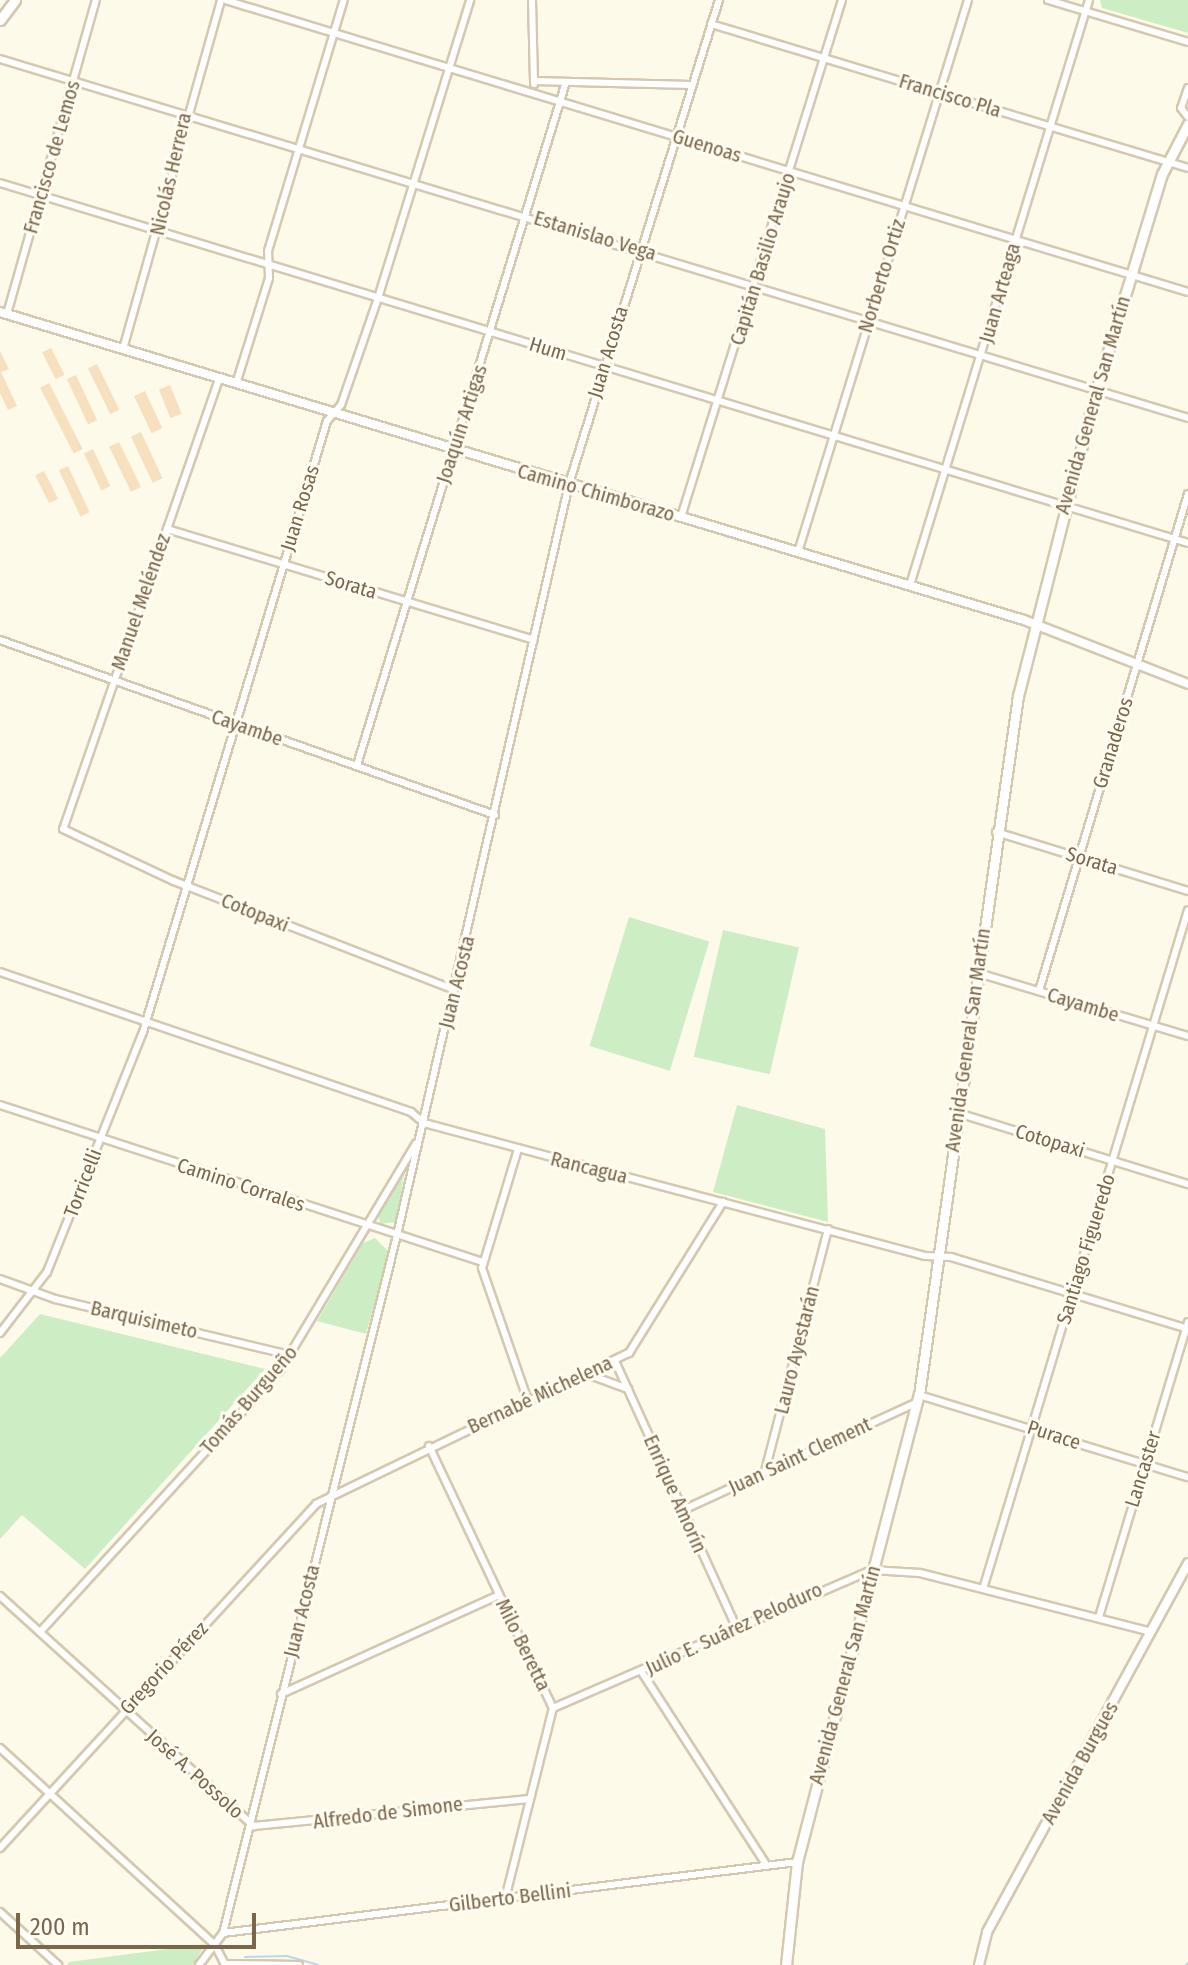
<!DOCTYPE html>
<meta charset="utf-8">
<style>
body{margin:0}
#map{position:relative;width:1188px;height:1965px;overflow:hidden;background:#fefae9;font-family:"Fira Sans Condensed",sans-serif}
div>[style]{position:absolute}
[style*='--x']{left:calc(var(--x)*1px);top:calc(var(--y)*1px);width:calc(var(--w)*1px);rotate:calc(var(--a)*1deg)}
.green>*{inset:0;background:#cdeec5;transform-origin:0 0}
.stream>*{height:2px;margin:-1px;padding:0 1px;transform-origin:1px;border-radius:1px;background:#bbd9ea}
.building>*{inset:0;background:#f6e0be;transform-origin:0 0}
.roads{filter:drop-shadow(2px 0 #d4c8af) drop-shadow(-2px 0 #d4c8af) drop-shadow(0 2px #d4c8af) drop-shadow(0 -2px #d4c8af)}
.minor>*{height:6px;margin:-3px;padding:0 3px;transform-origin:3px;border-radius:3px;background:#fff}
.tertiary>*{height:8px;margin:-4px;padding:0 4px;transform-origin:4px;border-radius:4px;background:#fff}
.secondary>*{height:9px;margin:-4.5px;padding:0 4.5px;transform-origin:4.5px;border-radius:4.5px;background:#fff}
span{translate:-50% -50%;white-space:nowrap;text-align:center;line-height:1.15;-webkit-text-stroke:6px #fffcf1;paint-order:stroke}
.street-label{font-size:20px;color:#7c6649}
.scale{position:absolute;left:16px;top:1913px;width:240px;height:36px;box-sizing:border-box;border:4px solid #7c6649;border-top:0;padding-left:10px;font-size:24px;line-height:28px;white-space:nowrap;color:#7c6649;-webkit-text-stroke:6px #fffcf1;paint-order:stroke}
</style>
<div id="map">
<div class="green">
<div style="clip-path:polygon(1100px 0,1188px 0,1188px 33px,1102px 8px)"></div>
<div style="left:629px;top:917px;width:84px;height:135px;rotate:17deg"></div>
<div style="left:723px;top:930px;width:78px;height:130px;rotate:13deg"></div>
<div style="clip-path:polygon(737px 1105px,825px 1129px,828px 1222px,713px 1192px)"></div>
<div style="clip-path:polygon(404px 1175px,396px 1222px,380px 1224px,378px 1216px)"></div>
<div style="clip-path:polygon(375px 1238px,389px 1252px,366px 1334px,317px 1321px,363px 1243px)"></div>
<div style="clip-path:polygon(40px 1314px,265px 1369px,85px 1569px,22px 1515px,0 1539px,0 1358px)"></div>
<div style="clip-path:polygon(205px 1944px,193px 1965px,67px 1965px,69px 1962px)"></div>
</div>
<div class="stream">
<div style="--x:245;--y:1957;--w:42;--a:-1.4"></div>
<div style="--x:287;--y:1956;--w:32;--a:16"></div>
<div style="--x:1186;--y:1965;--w:3;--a:-45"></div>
</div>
<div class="building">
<div style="left:51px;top:348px;width:30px;height:10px;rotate:63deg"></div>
<div style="clip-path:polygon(0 351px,9px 369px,1px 372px,17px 406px,8px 410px,0 393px)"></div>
<div style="left:97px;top:364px;width:51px;height:10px;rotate:64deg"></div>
<div style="left:76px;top:375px;width:50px;height:10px;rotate:65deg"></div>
<div style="left:49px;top:383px;width:74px;height:10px;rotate:63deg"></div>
<div style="left:170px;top:385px;width:31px;height:12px;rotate:68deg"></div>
<div style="left:145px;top:391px;width:41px;height:12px;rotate:65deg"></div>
<div style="left:141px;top:432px;width:51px;height:11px;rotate:65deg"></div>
<div style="left:119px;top:442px;width:50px;height:11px;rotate:64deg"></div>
<div style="left:93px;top:449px;width:41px;height:10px;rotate:65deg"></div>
<div style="left:68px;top:466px;width:51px;height:10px;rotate:65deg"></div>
<div style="left:44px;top:471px;width:31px;height:10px;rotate:63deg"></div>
</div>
<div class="roads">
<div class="minor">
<div style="--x:225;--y:0;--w:1006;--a:16.87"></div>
<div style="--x:532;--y:0;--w:84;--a:88.6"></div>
<div style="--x:1048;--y:0;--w:146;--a:16.7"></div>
<div style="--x:711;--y:24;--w:498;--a:16.8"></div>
<div style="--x:0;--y:59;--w:1241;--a:16.81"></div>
<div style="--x:534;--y:81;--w:157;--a:1.5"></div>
<div style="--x:1188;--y:88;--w:21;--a:109"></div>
<div style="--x:1181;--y:108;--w:11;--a:52"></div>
<div style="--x:0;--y:183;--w:1241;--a:16.86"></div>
<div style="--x:7;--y:314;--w:326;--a:-74.2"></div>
<div style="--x:123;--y:349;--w:362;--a:-74.3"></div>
<div style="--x:219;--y:379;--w:476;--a:109.1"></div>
<div style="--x:63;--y:829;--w:123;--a:25.1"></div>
<div style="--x:174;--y:881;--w:301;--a:21.2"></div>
<div style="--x:236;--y:384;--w:111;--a:-72.7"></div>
<div style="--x:269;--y:278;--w:27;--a:-92"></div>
<div style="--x:268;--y:251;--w:262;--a:-73.2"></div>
<div style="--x:681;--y:517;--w:541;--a:-72.7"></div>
<div style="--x:167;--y:529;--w:383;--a:16.8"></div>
<div style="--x:798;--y:552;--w:578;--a:-72.88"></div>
<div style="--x:910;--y:585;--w:612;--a:-72.99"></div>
<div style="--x:0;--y:640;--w:525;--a:19.47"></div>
<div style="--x:357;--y:765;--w:714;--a:-72.99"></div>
<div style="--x:996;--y:832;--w:201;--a:17.1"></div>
<div style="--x:0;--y:972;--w:434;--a:18.8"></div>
<div style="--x:411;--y:1112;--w:17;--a:40"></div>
<div style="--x:424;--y:1123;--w:518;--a:14.87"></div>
<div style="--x:925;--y:1256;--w:26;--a:2"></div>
<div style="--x:951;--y:1257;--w:248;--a:16.9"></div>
<div style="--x:978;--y:973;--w:219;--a:16.7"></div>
<div style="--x:1039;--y:991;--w:519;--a:-73.31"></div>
<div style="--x:0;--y:1105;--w:508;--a:18.01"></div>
<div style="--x:958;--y:1113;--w:241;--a:17.2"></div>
<div style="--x:518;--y:1149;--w:124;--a:106.8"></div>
<div style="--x:482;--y:1268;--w:141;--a:70.9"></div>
<div style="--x:0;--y:1279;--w:59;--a:20"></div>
<div style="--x:55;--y:1299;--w:242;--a:13.4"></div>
<div style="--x:0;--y:1333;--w:77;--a:-52.4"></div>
<div style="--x:47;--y:1272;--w:258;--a:-68.2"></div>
<div style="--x:143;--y:1032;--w:638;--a:-73.24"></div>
<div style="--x:327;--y:421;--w:21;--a:-49"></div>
<div style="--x:341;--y:405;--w:113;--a:-70.9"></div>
<div style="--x:378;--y:298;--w:312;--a:-72.8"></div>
<div style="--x:615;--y:1361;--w:292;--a:65.5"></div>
<div style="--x:587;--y:1374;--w:44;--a:20.1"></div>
<div style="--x:919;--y:1395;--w:281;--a:17"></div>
<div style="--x:429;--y:1446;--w:290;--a:64.7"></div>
<div style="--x:553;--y:1708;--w:197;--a:104.1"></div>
<div style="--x:765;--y:1471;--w:250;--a:-75.4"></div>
<div style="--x:683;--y:1510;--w:259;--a:-24.7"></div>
<div style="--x:983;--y:1589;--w:709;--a:-73.2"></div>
<div style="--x:0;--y:1596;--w:343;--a:42.2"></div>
<div style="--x:254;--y:1826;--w:276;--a:-5.6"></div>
<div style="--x:1099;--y:1617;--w:308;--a:-73.2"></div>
<div style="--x:40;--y:1632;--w:357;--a:-47.5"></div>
<div style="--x:281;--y:1369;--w:263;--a:-59.1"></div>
<div style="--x:641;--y:1671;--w:232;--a:57.1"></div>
<div style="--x:281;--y:1694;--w:239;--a:-24.4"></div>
<div style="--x:553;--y:1708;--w:348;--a:-23.4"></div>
<div style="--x:872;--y:1570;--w:48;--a:3.6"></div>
<div style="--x:920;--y:1573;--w:238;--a:14.3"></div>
<div style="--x:0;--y:1748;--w:292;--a:42.5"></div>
<div style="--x:215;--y:1945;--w:22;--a:63"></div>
<div style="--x:0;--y:1848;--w:467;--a:-47.4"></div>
<div style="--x:316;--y:1504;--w:348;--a:-25.8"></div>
<div style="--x:629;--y:1353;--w:178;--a:-58.1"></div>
<div style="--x:0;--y:1912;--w:79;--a:42.4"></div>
<div style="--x:223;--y:1933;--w:578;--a:-7.05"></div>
<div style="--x:225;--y:1964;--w:74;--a:0.8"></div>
<div style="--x:199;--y:1965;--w:40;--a:-53"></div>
<div style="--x:223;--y:1933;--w:719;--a:-76"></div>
<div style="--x:397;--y:1235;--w:770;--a:-77.1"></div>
<div style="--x:569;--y:484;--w:507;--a:-72.78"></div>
</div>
<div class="tertiary">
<div style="--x:0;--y:312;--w:1069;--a:16.74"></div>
<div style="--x:1024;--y:620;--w:176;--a:21.3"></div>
<div style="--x:979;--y:1965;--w:34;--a:-76"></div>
<div style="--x:987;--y:1932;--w:420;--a:-61.4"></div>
</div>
<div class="secondary">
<div style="--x:0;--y:20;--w:25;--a:-53"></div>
<div style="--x:786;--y:1965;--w:104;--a:-83.9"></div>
<div style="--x:797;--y:1862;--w:483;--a:-75.4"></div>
<div style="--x:919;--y:1395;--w:706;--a:-81.94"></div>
<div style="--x:1018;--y:696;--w:315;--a:-75.7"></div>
<div style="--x:1096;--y:391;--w:227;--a:-73.1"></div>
<div style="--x:1162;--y:174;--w:56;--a:-62.5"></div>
</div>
</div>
<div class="street-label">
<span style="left:950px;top:96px;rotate:17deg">Francisco Pla</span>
<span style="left:707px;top:146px;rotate:17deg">Guenoas</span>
<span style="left:52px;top:157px;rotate:-74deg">Francisco de Lemos</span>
<span style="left:171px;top:174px;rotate:-77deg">Nicolás Herrera</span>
<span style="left:595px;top:236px;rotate:17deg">Estanislao Vega</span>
<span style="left:763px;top:259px;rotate:-73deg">Capitán Basilio Araujo</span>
<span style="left:882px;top:276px;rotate:-73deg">Norberto Ortiz</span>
<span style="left:1000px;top:293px;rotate:-74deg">Juan Arteaga</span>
<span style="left:548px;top:349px;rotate:17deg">Hum</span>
<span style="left:608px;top:352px;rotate:-73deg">Juan Acosta</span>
<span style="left:1093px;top:405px;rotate:-74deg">Avenida General San Martín</span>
<span style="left:462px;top:424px;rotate:-72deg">Joaquín Artigas</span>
<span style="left:596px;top:493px;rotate:16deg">Camino Chimborazo</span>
<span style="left:300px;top:508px;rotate:-73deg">Juan Rosas</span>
<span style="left:351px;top:585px;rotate:17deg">Sorata</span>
<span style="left:141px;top:602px;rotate:-71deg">Manuel Meléndez</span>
<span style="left:247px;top:728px;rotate:19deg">Cayambe</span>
<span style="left:1113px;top:743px;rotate:-73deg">Granaderos</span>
<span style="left:1092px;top:861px;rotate:17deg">Sorata</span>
<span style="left:255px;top:913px;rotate:22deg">Cotopaxi</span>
<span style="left:457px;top:982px;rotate:-76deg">Juan Acosta</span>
<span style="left:1083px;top:1005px;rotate:17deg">Cayambe</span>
<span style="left:968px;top:1040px;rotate:-82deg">Avenida General San Martín</span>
<span style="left:1050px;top:1141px;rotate:17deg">Cotopaxi</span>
<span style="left:589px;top:1168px;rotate:14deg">Rancagua</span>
<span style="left:83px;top:1183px;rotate:-69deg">Torricelli</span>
<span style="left:241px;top:1185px;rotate:18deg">Camino Corrales</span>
<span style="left:1086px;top:1249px;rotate:-73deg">Santiago Figueredo</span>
<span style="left:144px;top:1320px;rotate:13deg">Barquisimeto</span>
<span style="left:797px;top:1350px;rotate:-76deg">Lauro Ayestarán</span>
<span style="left:540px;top:1395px;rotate:-25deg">Bernabé Michelena</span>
<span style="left:249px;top:1400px;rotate:-49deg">Tomás Burgueño</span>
<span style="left:1054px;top:1435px;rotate:18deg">Purace</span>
<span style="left:800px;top:1456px;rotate:-25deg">Juan Saint Clement</span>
<span style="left:1143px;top:1469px;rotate:-73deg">Lancaster</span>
<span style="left:675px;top:1494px;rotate:66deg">Enrique Amorín</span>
<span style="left:302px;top:1611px;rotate:-76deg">Juan Acosta</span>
<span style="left:734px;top:1629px;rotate:-25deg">Julio E. Suárez Peloduro</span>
<span style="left:523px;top:1645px;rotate:64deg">Milo Beretta</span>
<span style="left:164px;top:1668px;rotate:-47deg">Gregorio Pérez</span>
<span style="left:845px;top:1675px;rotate:-75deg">Avenida General San Martín</span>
<span style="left:1080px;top:1763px;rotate:-61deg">Avenida Burgues</span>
<span style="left:195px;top:1774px;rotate:42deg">José A. Possolo</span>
<span style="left:388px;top:1813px;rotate:-7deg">Alfredo de Simone</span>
<span style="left:510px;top:1898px;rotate:-7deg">Gilberto Bellini</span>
</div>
<div class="scale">200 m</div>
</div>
